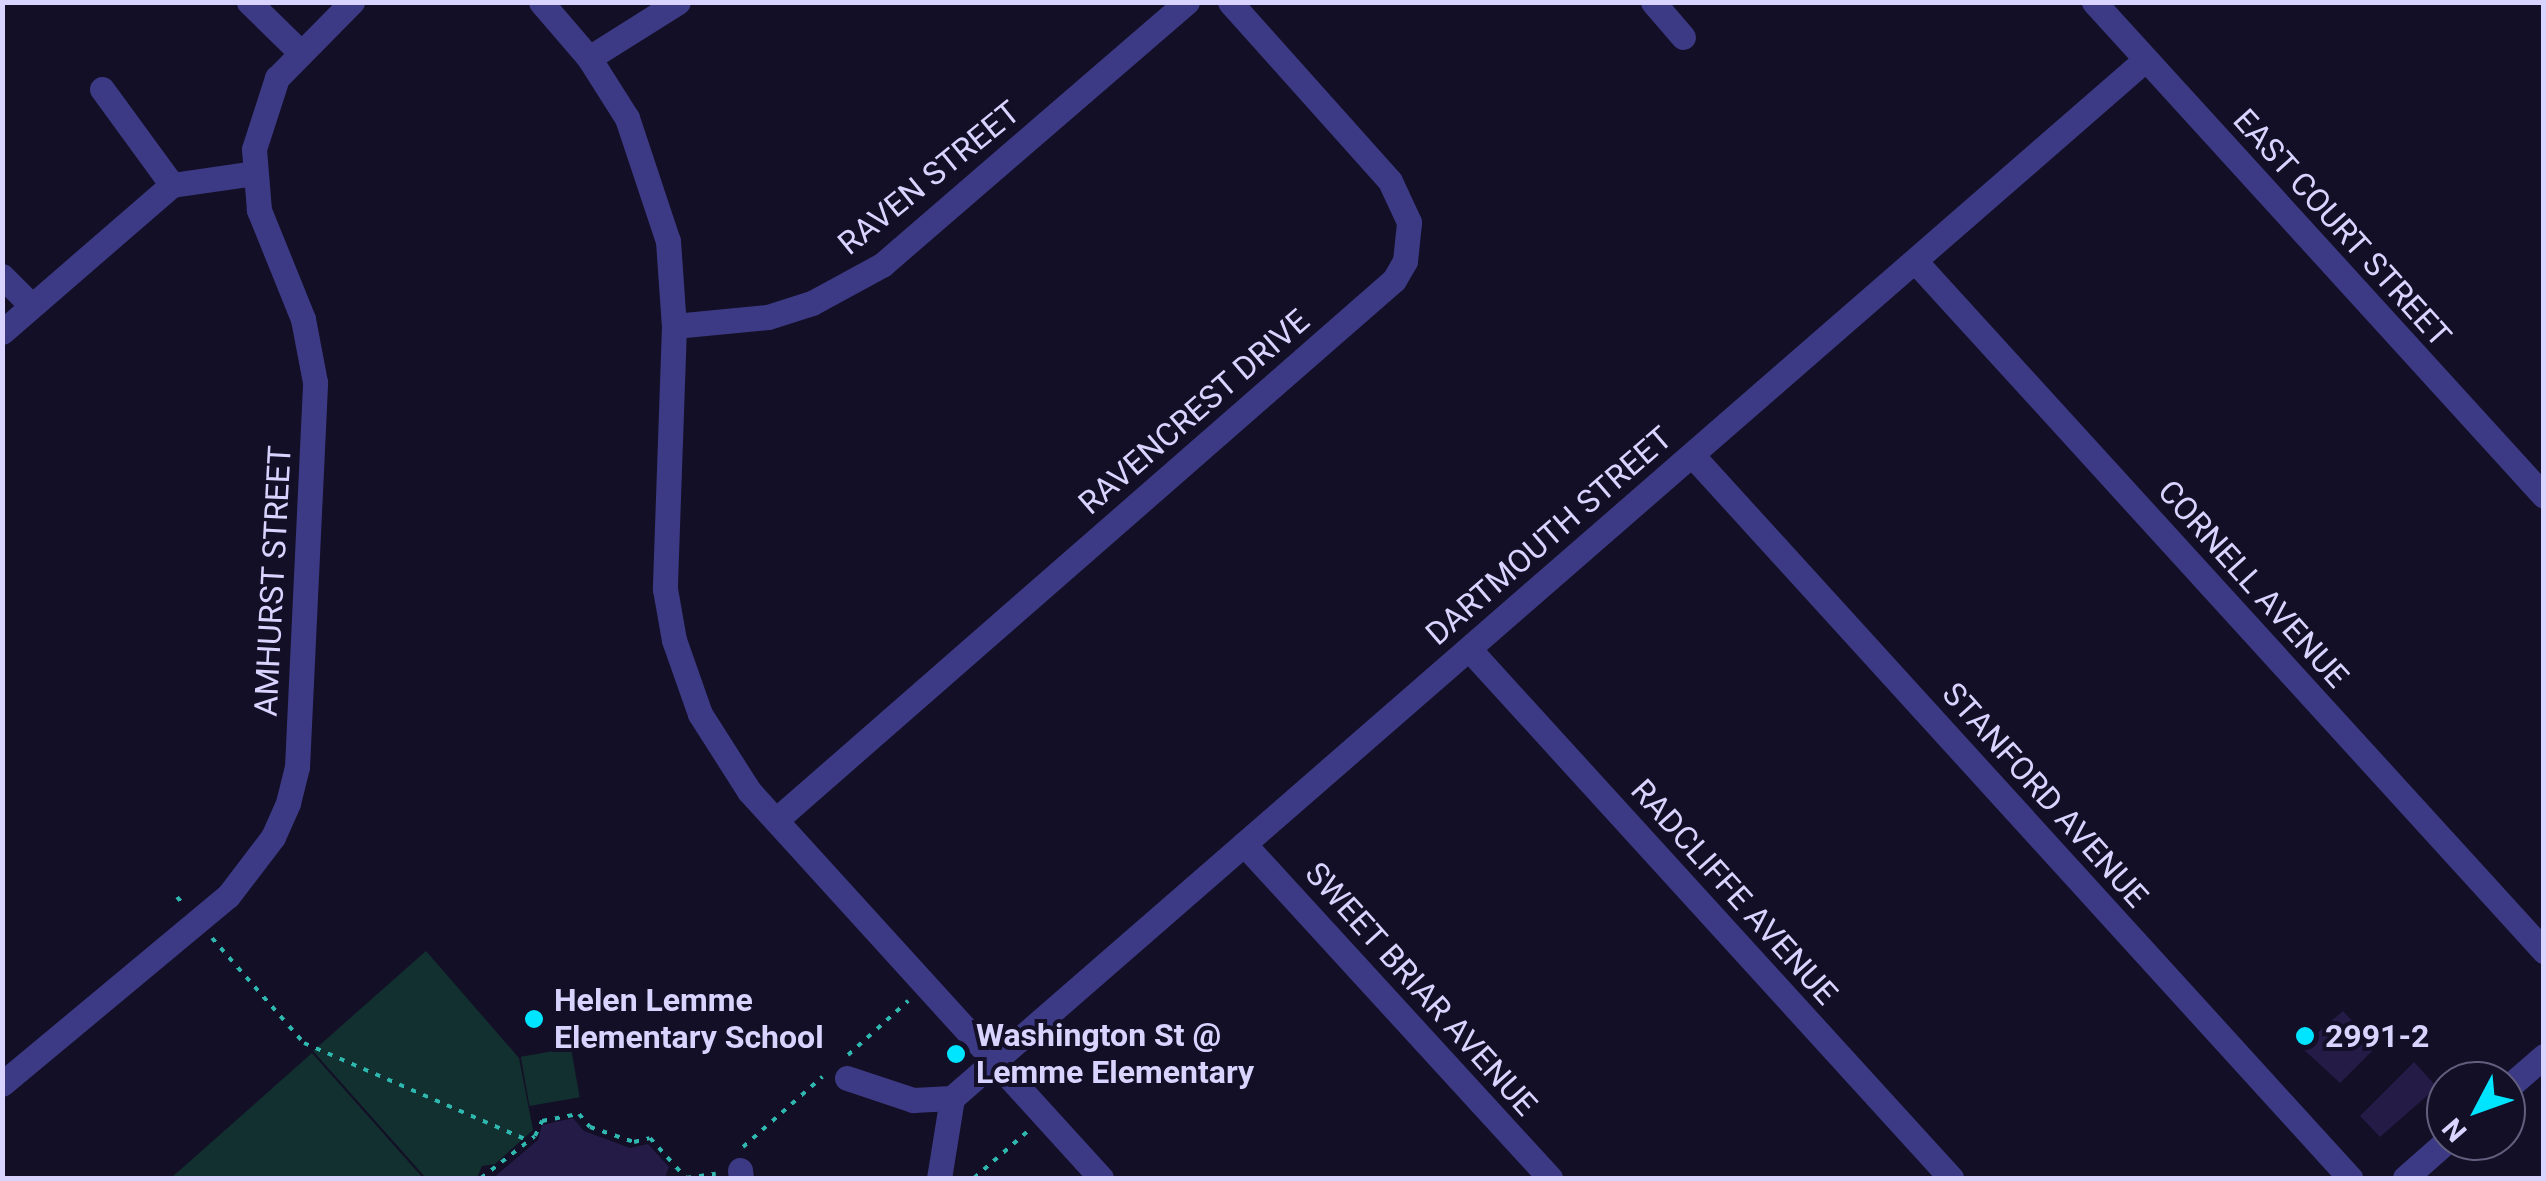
<!DOCTYPE html>
<style>
body{margin:0}
#map{position:relative;width:2546px;height:1181px;overflow:hidden;background:#130f26;font-family:Roboto,sans-serif}
div>[style]{position:absolute}
[style*='--x']{left:calc(var(--x)*1px);top:calc(var(--y)*1px);width:calc(var(--w)*1px);rotate:calc(var(--a)*1deg)}
.green>*{inset:0;background:#12302f;transform-origin:0 0}
.building>*{inset:0;background:#241b47}
.path>*{height:4px;margin-top:-2px;transform-origin:0;background:repeating-linear-gradient(90deg,#2fb8b0 0 5px,transparent 0 13px)}
.minor>*{height:25px;margin:-12.5px;padding:0 12.5px;transform-origin:12.5px;border-radius:12.5px;background:#3d3a85}
.dots>*{width:28px;height:28px;translate:-50% -50%;box-sizing:border-box;border:5px solid #130f26;border-radius:50%}
span{translate:-50% -50%;white-space:nowrap;text-align:center;line-height:1.15;-webkit-text-stroke:8px #130f26;paint-order:stroke}
.street-label{font-size:32px;color:#d9d4ff}
.poi-label{font-size:32px;color:#d9d4ff;font-weight:700}
.left{translate:0 -50%;text-align:left}
.frame{position:absolute;inset:0;border:5px solid #d9d4ff;pointer-events:none}
.north{position:absolute;left:2426px;top:1061px;width:100px;height:100px;box-sizing:border-box;background:#130f26;border:2px solid #625e7d;border-radius:50%;rotate:229deg;font-size:28px;font-weight:700;line-height:40px;text-align:center;color:#d9d4ff}
.north::after{content:'';display:block;margin:auto;width:35px;height:45px;background:#00e5ff;clip-path:polygon(50% 0,100% 100%,50% 72%,0 100%)}
</style>
<div id="map">
<div class="green">
<div style="clip-path:polygon(426px 951px,519px 1058px,533px 1130px,495px 1164px,482px 1166px,477px 1178px,426px 1178px,313px 1051px)"></div>
<div style="left:571px;top:1048px;width:50px;height:51px;rotate:80deg"></div>
<div style="clip-path:polygon(312px 1053px,423px 1178px,171px 1178px)"></div>
</div>
<div class="building">
<div style="clip-path:polygon(2343px 1011px,2376px 1047px,2340px 1083px,2301px 1047px)"></div>
<div style="clip-path:polygon(2414px 1062px,2437px 1087px,2380px 1137px,2360px 1116px)"></div>
<div style="clip-path:polygon(573px 1118px,584px 1131px,630px 1148px,648px 1144px,669px 1167px,665px 1178px,493px 1178px,538px 1140px,542px 1125px)"></div>
</div>
<div class="path">
<div style="--x:177;--y:897;--w:11;--a:49"></div>
<div style="--x:212;--y:938;--w:140;--a:48.8"></div>
<div style="--x:304;--y:1043;--w:245;--a:23.5"></div>
<div style="--x:848;--y:1055;--w:81;--a:-42"></div>
<div style="--x:743;--y:1147;--w:106;--a:-41.5"></div>
<div style="--x:481;--y:1178;--w:68;--a:-37.9"></div>
<div style="--x:535;--y:1136;--w:17;--a:-65"></div>
<div style="--x:542;--y:1121;--w:38;--a:-11"></div>
<div style="--x:579;--y:1114;--w:17;--a:50"></div>
<div style="--x:590;--y:1127;--w:46;--a:18.8"></div>
<div style="--x:634;--y:1142;--w:16;--a:-14"></div>
<div style="--x:650;--y:1138;--w:54;--a:48"></div>
<div style="--x:686;--y:1178;--w:30;--a:-8"></div>
<div style="--x:974;--y:1178;--w:70;--a:-41"></div>
</div>
<div class="minor">
<div style="--x:249;--y:2;--w:69;--a:44.4"></div>
<div style="--x:541;--y:2;--w:74;--a:49.4"></div>
<div style="--x:589;--y:58;--w:71;--a:57.7"></div>
<div style="--x:627;--y:118;--w:130;--a:71.6"></div>
<div style="--x:668;--y:241;--w:85;--a:86"></div>
<div style="--x:674;--y:326;--w:263;--a:92"></div>
<div style="--x:665;--y:589;--w:52;--a:80"></div>
<div style="--x:674;--y:640;--w:78;--a:70.6"></div>
<div style="--x:700;--y:714;--w:91;--a:57.5"></div>
<div style="--x:749;--y:791;--w:523;--a:47.71"></div>
<div style="--x:1653;--y:2;--w:46;--a:49.4"></div>
<div style="--x:2094;--y:2;--w:668;--a:47.67"></div>
<div style="--x:589;--y:58;--w:105;--a:-32.2"></div>
<div style="--x:102;--y:89;--w:119;--a:53.9"></div>
<div style="--x:1915;--y:261;--w:934;--a:47.65"></div>
<div style="--x:2;--y:276;--w:41;--a:45"></div>
<div style="--x:674;--y:326;--w:94;--a:-5.5"></div>
<div style="--x:768;--y:317;--w:46;--a:-17.7"></div>
<div style="--x:812;--y:303;--w:80;--a:-28.5"></div>
<div style="--x:882;--y:265;--w:403;--a:-40.8"></div>
<div style="--x:2;--y:332;--w:225;--a:-40.9"></div>
<div style="--x:172;--y:185;--w:83;--a:-8.3"></div>
<div style="--x:1692;--y:455;--w:978;--a:47.69"></div>
<div style="--x:1469;--y:649;--w:716;--a:47.66"></div>
<div style="--x:776;--y:820;--w:821;--a:-41.15"></div>
<div style="--x:1394;--y:280;--w:22;--a:-60"></div>
<div style="--x:1405;--y:261;--w:39;--a:-84"></div>
<div style="--x:1409;--y:222;--w:45;--a:-114.9"></div>
<div style="--x:1390;--y:181;--w:240;--a:-131.8"></div>
<div style="--x:1244;--y:844;--w:453;--a:47.5"></div>
<div style="--x:847;--y:1078;--w:70;--a:18.4"></div>
<div style="--x:913;--y:1100;--w:39;--a:-3"></div>
<div style="--x:952;--y:1098;--w:81;--a:99.2"></div>
<div style="--x:2;--y:1084;--w:294;--a:-39.8"></div>
<div style="--x:228;--y:896;--w:74;--a:-52.7"></div>
<div style="--x:273;--y:837;--w:37;--a:-66"></div>
<div style="--x:288;--y:803;--w:37;--a:-76"></div>
<div style="--x:297;--y:767;--w:385;--a:-87.3"></div>
<div style="--x:315;--y:382;--w:64;--a:-100.8"></div>
<div style="--x:303;--y:319;--w:118;--a:-112"></div>
<div style="--x:259;--y:210;--w:61;--a:-94.7"></div>
<div style="--x:254;--y:149;--w:75;--a:-72.1"></div>
<div style="--x:277;--y:78;--w:107;--a:-45.4"></div>
<div style="--x:2506;--y:1089;--w:50;--a:-41"></div>
<div style="--x:952;--y:1098;--w:1581;--a:-41.03"></div>
<div style="--x:740;--y:1170;--w:8;--a:83"></div>
<div style="--x:2405;--y:1178;--w:56;--a:-41.4"></div>
</div>
<div class="dots">
<div style="left:534px;top:1019px;background:#00e5ff"></div>
<div style="left:2305px;top:1036px;background:#00e5ff"></div>
<div style="left:956px;top:1054px;background:#00e5ff"></div>
</div>
<div class="street-label">
<span style="left:929px;top:178px;rotate:-39deg">RAVEN STREET</span>
<span style="left:2342px;top:228px;rotate:48deg">EAST COURT STREET</span>
<span style="left:1194px;top:412px;rotate:-41deg">RAVENCREST DRIVE</span>
<span style="left:1549px;top:536px;rotate:-41deg">DARTMOUTH STREET</span>
<span style="left:273px;top:581px;rotate:-87deg">AMHURST STREET</span>
<span style="left:2253px;top:584px;rotate:48deg">CORNELL AVENUE</span>
<span style="left:2045px;top:795px;rotate:48deg">STANFORD AVENUE</span>
<span style="left:1734px;top:892px;rotate:48deg">RADCLIFFE AVENUE</span>
<span style="left:1421px;top:989px;rotate:48deg">SWEET BRIAR AVENUE</span>
</div>
<div class="poi-label">
<span class="left" style="left:554px;top:1019px">Helen Lemme<br>Elementary School</span>
<span class="left" style="left:976px;top:1054px">Washington St @<br>Lemme Elementary</span>
<span class="left" style="left:2325px;top:1036px">2991-2</span>
</div>
<div class="frame"></div>
<div class="north">N</div>
</div>
